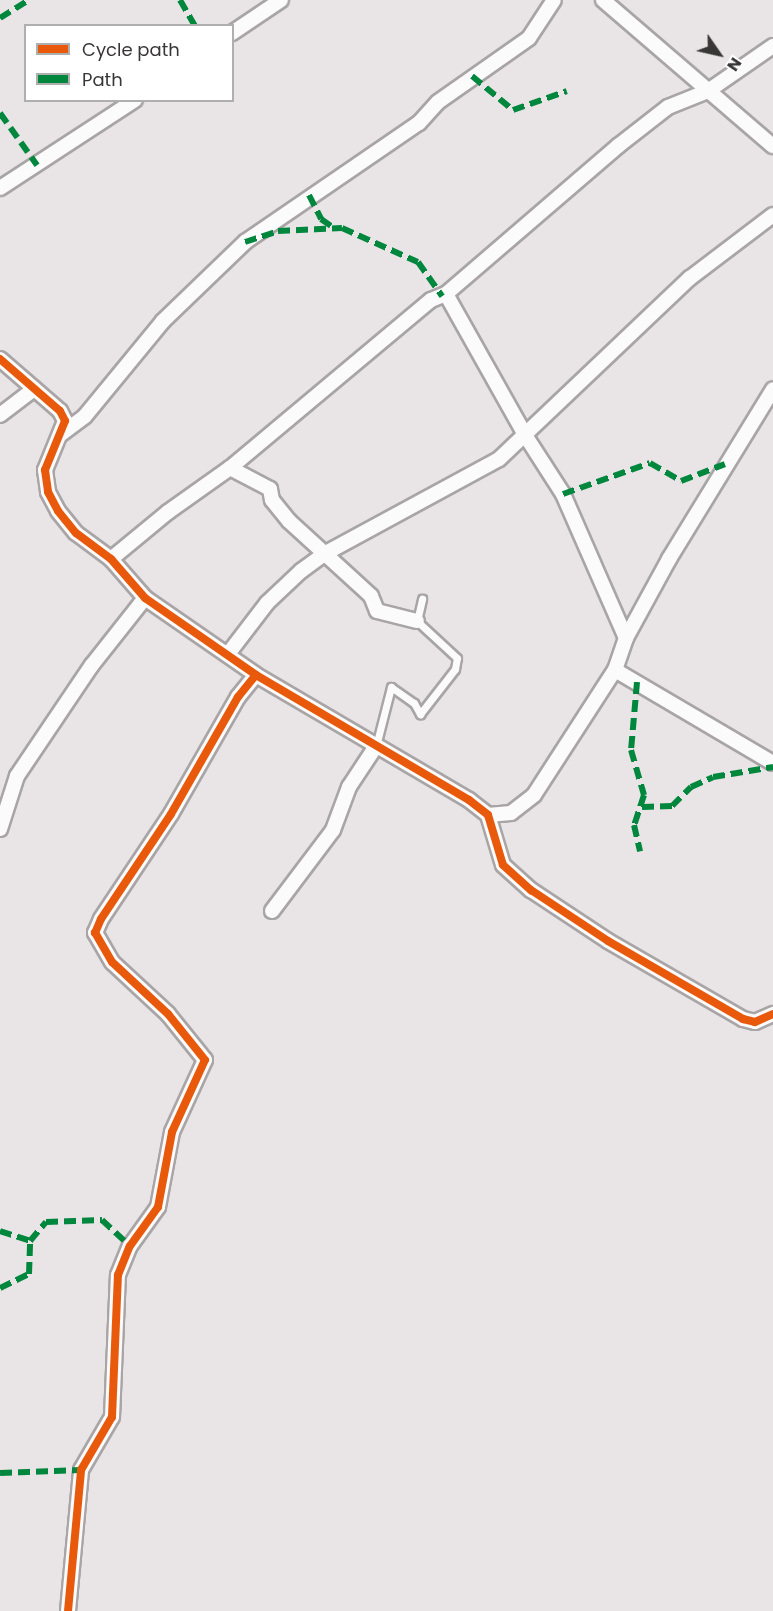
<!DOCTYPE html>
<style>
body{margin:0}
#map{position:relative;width:773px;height:1611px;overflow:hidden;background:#e9e4e5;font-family:Poppins,sans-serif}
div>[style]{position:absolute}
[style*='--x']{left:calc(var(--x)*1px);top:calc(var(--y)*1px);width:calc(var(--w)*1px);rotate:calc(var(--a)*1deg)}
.roads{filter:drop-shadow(2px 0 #a9a5a6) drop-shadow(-2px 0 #a9a5a6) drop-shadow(0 2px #a9a5a6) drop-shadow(0 -2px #a9a5a6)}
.lane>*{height:7px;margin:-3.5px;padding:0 3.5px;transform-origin:3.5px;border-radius:3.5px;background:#fcfbfb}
.street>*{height:14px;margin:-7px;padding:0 7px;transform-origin:7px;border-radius:7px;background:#fcfbfb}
.quiet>*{height:6px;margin-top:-3px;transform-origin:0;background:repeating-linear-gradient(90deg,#00873e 0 12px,transparent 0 18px)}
.cycleway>*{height:8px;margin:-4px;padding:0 4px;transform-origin:4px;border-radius:4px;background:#e8590c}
span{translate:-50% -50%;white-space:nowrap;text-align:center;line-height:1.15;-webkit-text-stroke:6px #fff;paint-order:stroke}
.legend{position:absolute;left:24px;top:24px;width:210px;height:78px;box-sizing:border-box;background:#fff;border:2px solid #b0afaf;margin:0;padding:8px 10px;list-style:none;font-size:18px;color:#393636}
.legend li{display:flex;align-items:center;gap:12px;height:30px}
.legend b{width:30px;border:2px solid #b0afaf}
.north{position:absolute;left:689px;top:24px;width:60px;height:60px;-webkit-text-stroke:4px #fff;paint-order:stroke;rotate:124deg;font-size:16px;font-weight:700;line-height:24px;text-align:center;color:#393636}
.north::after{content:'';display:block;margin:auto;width:21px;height:27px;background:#393636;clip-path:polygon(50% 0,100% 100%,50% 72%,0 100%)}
</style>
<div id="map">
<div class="roads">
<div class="lane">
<div style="--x:376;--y:746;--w:61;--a:-75.7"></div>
<div style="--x:391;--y:687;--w:28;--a:35"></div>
<div style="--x:414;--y:703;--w:13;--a:61"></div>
<div style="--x:420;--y:714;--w:57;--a:-52.1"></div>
<div style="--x:455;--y:669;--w:11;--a:-80"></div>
<div style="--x:457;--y:658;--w:54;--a:-137.2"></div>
<div style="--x:417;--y:621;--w:23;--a:-77"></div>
</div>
<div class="street">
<div style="--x:603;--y:0;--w:224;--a:40.7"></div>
<div style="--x:232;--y:33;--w:59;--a:-34"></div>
<div style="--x:0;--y:188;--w:161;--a:-33.1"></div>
<div style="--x:446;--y:294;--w:162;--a:60.7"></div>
<div style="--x:525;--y:435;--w:70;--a:57.2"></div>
<div style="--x:563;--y:494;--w:157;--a:66.4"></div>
<div style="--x:0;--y:359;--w:79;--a:40.9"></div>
<div style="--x:60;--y:411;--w:11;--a:63"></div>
<div style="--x:65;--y:421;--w:53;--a:112.2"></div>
<div style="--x:45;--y:470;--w:22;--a:82"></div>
<div style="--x:48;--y:492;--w:21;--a:62"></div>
<div style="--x:58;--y:511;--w:28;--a:51"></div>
<div style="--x:76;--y:533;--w:44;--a:36.6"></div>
<div style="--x:111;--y:559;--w:52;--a:48.9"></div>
<div style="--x:145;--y:598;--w:135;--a:34.7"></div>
<div style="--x:256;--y:675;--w:247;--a:30.4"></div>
<div style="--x:469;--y:800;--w:24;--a:38"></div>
<div style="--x:488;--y:815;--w:52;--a:73.3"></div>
<div style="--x:503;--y:865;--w:38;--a:42"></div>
<div style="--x:531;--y:890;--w:92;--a:33.5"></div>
<div style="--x:608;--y:941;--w:156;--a:30"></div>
<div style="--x:743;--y:1019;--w:12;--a:14"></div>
<div style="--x:755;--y:1022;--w:20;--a:-24"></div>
<div style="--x:0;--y:415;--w:43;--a:-37.4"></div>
<div style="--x:60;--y:435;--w:31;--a:-37"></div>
<div style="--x:85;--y:416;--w:123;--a:-50.6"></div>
<div style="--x:163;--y:321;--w:114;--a:-43.9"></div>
<div style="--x:245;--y:242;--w:211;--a:-34.4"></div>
<div style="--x:419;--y:123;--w:28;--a:-48"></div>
<div style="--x:438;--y:102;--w:111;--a:-35.1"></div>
<div style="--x:529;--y:38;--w:45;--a:-56.7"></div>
<div style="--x:230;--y:468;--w:45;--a:27.7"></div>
<div style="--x:270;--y:489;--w:11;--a:80"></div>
<div style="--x:272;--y:500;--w:27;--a:51"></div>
<div style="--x:289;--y:521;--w:111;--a:42.4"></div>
<div style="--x:371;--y:596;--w:16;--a:68"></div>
<div style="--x:377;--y:611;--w:41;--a:14"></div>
<div style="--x:111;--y:559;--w:74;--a:-39.5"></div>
<div style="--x:168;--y:512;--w:76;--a:-35.4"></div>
<div style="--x:230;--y:468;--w:262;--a:-39.9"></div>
<div style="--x:431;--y:300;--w:16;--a:-22"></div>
<div style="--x:446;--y:294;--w:227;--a:-40.7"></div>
<div style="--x:618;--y:146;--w:63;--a:-38"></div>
<div style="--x:668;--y:107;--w:43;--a:-21.8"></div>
<div style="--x:708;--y:91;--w:79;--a:-34.7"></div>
<div style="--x:228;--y:654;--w:64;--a:-52.6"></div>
<div style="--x:267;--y:603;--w:47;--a:-43.3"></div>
<div style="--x:301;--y:571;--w:29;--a:-36"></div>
<div style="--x:324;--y:554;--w:199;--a:-28.5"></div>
<div style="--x:499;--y:459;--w:263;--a:-43.5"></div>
<div style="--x:690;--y:278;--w:104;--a:-37.2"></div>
<div style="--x:615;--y:670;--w:183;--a:30.5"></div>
<div style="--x:488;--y:815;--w:23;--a:-5"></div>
<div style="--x:511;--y:813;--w:29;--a:-38"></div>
<div style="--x:534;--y:795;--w:149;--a:-57.1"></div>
<div style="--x:615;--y:670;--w:34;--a:-71"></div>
<div style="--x:626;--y:638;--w:90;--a:-61.4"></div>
<div style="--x:669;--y:559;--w:199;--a:-58.5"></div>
<div style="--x:0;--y:829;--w:56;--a:-72.2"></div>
<div style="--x:17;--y:776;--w:134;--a:-56"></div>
<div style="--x:92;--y:665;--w:85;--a:-51.7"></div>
<div style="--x:272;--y:911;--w:101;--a:-53"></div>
<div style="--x:333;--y:830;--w:46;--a:-69.6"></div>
<div style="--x:349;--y:787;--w:49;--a:-56.6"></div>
<div style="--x:68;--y:1611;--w:142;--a:-84.7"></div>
<div style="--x:81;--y:1470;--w:61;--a:-59.7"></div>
<div style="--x:112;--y:1417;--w:142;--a:-87.6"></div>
<div style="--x:118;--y:1275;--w:31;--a:-68"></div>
<div style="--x:130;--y:1246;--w:48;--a:-54.3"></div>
<div style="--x:158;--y:1207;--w:76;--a:-79.4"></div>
<div style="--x:172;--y:1132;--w:79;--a:-65.4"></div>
<div style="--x:205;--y:1060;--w:59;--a:-128.8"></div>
<div style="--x:168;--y:1014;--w:76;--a:-137.1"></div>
<div style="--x:112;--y:962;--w:34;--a:-120"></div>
<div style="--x:95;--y:933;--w:15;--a:-67"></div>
<div style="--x:101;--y:919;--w:126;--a:-56.3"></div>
<div style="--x:171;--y:814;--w:135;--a:-60.2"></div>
<div style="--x:238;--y:697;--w:28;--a:-51"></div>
</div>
</div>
<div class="quiet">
<div style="--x:180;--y:0;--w:30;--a:60"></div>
<div style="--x:0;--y:18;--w:34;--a:-32"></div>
<div style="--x:472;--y:76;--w:53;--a:39.7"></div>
<div style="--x:513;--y:110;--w:57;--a:-19.4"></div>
<div style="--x:0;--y:113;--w:64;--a:54.6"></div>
<div style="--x:309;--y:195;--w:27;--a:63"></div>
<div style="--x:321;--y:219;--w:12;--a:35"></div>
<div style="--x:245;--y:242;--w:35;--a:-18"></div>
<div style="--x:278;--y:231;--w:64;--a:-2.7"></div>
<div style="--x:342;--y:228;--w:83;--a:24.1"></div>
<div style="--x:418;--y:262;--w:42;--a:54.8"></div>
<div style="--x:563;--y:494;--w:92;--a:-19.6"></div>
<div style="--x:650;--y:463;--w:36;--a:30"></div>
<div style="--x:681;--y:481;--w:47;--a:-21.1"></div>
<div style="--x:637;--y:682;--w:68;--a:95"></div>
<div style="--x:631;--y:750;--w:47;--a:73.9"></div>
<div style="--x:644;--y:795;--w:32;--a:108"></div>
<div style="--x:634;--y:825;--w:27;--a:77"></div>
<div style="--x:642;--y:807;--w:30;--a:-2"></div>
<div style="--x:672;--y:806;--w:27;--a:-45"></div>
<div style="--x:691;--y:787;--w:24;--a:-24"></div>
<div style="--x:713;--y:777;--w:61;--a:-9.5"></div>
<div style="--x:0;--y:1231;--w:32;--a:18"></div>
<div style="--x:0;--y:1288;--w:32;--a:-26"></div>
<div style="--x:29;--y:1274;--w:33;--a:-88"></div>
<div style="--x:30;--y:1241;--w:25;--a:-50"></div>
<div style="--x:46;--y:1222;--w:56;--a:-2"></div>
<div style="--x:102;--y:1220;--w:38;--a:43"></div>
<div style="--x:0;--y:1473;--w:81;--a:-2.1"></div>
</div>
<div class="cycleway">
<div style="--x:0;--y:359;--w:79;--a:40.9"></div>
<div style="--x:60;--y:411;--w:11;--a:63"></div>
<div style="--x:65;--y:421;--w:53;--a:112.2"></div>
<div style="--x:45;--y:470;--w:22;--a:82"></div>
<div style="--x:48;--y:492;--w:21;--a:62"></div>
<div style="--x:58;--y:511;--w:28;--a:51"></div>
<div style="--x:76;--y:533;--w:44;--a:36.6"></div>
<div style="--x:111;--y:559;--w:52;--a:48.9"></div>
<div style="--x:145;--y:598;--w:135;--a:34.7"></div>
<div style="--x:256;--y:675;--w:247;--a:30.4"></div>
<div style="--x:469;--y:800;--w:24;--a:38"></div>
<div style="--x:488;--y:815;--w:52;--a:73.3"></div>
<div style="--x:503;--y:865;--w:38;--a:42"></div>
<div style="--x:531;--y:890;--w:92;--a:33.5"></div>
<div style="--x:608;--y:941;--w:156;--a:30"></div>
<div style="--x:743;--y:1019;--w:12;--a:14"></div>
<div style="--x:755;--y:1022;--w:20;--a:-24"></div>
<div style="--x:68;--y:1611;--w:142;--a:-84.7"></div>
<div style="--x:81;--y:1470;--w:61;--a:-59.7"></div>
<div style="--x:112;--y:1417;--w:142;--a:-87.6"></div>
<div style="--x:118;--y:1275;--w:31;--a:-68"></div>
<div style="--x:130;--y:1246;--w:48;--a:-54.3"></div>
<div style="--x:158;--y:1207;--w:76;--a:-79.4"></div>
<div style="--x:172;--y:1132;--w:79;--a:-65.4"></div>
<div style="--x:205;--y:1060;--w:59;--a:-128.8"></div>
<div style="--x:168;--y:1014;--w:76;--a:-137.1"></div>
<div style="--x:112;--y:962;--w:34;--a:-120"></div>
<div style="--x:95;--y:933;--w:15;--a:-67"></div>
<div style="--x:101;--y:919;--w:126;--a:-56.3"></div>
<div style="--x:171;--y:814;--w:135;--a:-60.2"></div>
<div style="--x:238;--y:697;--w:28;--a:-51"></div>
</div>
<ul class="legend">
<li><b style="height:8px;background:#e8590c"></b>Cycle path</li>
<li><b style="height:8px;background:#00873e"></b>Path</li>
</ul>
<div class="north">N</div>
</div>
